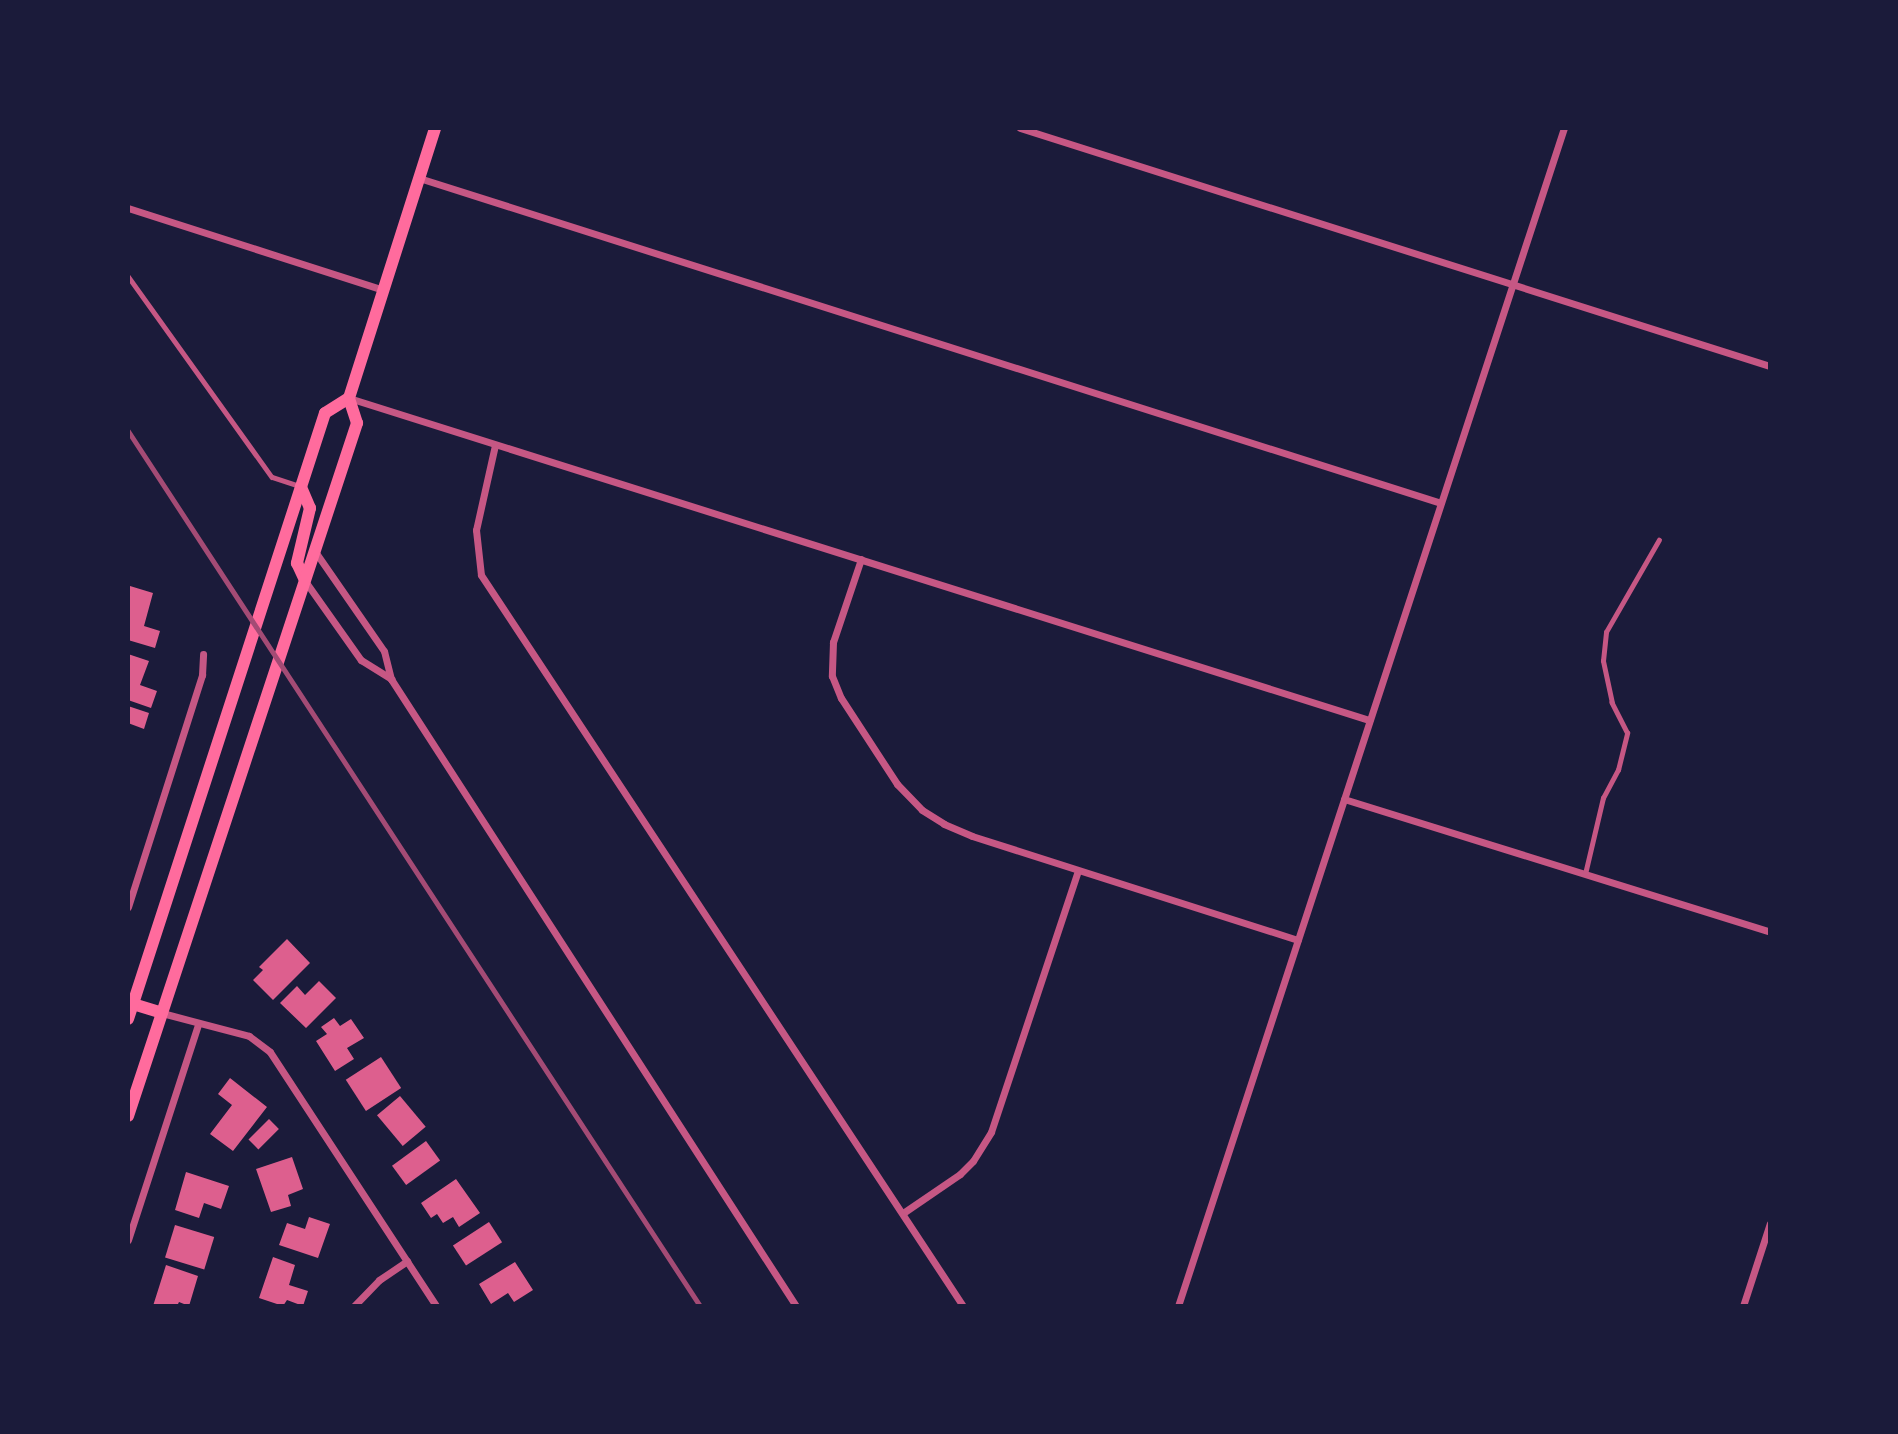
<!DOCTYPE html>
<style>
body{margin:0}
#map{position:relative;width:1898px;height:1434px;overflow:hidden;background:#1b1b3a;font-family:Merriweather,serif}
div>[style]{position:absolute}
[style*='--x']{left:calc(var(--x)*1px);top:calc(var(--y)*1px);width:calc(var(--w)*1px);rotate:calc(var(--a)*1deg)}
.building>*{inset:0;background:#dd5f8e;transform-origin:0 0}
.service>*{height:4.5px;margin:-2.25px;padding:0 2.25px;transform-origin:2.25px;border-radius:2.25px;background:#c65784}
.minor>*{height:7px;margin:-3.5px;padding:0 3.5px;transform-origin:3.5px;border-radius:3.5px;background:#c65784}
.secondary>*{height:12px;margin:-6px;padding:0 6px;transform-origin:6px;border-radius:6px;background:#ff6b9d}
.rail>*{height:5px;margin:-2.5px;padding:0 2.5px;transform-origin:2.5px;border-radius:2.5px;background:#a44b75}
span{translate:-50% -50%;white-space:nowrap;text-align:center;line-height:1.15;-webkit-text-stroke:7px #1b1b3a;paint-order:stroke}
.frame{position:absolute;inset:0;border:130px solid #1b1b3a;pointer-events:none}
</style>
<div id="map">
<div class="building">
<div style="clip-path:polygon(130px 586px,153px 593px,144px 626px,160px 631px,155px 648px,128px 640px)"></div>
<div style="clip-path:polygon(128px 654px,149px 661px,140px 685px,157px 691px,151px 708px,128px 700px)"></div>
<div style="clip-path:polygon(128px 706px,149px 713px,144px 729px,128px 723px)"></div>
<div style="clip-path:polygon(287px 939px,310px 963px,273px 1000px,253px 980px,263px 970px,259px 967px)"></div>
<div style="clip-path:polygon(319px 981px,336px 998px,306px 1028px,280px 1003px,297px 986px,305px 995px)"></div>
<div style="clip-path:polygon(334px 1018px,340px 1026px,351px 1019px,364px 1038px,347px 1048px,354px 1059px,335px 1071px,316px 1041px,327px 1034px,321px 1027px)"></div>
<div style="left:381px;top:1057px;width:37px;height:42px;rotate:57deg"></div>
<div style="clip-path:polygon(230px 1078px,267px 1107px,233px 1151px,210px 1134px,232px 1105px,218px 1094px)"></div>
<div style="left:400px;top:1096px;width:40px;height:30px;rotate:50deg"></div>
<div style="left:269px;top:1119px;width:14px;height:29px;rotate:45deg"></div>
<div style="left:426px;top:1141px;width:24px;height:42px;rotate:54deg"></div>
<div style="clip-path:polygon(292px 1157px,303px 1189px,288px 1195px,291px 1206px,271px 1212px,256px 1169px)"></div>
<div style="clip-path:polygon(186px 1172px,229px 1186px,221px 1209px,204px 1203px,199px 1218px,175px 1210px)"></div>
<div style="clip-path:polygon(456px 1179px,480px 1213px,459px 1227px,453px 1217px,443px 1223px,437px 1214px,431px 1218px,421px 1203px)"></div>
<div style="clip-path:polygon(309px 1217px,330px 1224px,318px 1258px,279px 1245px,287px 1223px,305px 1229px)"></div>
<div style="left:489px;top:1222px;width:24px;height:43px;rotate:57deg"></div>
<div style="left:175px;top:1225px;width:41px;height:34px;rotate:17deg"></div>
<div style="clip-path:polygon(273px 1257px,295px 1265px,289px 1285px,308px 1291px,303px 1306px,287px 1300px,283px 1306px,259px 1298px)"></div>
<div style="clip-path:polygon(515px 1262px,533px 1290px,514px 1302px,508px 1293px,491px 1304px,479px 1284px)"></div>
<div style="clip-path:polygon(166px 1265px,198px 1276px,189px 1306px,179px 1302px,177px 1306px,153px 1306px)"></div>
</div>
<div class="service">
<div style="--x:128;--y:276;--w:247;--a:54.4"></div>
<div style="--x:272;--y:477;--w:29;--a:18"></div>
<div style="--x:1585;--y:874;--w:78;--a:-76.7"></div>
<div style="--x:1603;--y:798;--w:32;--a:-62"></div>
<div style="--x:1618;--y:770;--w:38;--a:-76"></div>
<div style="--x:1627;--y:733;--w:34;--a:-117"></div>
<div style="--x:1612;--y:703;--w:43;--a:-102.1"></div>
<div style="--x:1603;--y:661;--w:29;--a:-84"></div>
<div style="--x:1606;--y:632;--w:106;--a:-60.1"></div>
</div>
<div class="minor">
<div style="--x:1020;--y:128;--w:787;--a:17.61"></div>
<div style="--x:419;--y:178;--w:1072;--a:17.64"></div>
<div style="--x:128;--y:208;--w:268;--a:17.8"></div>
<div style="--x:349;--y:398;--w:1070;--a:17.52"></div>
<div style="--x:495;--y:445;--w:87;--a:102.6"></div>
<div style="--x:476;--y:530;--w:45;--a:83.7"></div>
<div style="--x:481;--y:575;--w:876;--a:56.6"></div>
<div style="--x:314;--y:550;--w:123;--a:55.3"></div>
<div style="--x:384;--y:651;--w:29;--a:76"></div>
<div style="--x:391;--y:679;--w:746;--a:57.14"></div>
<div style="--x:861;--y:559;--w:88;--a:108.6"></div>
<div style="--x:833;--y:642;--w:34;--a:92"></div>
<div style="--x:832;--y:676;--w:24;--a:68"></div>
<div style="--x:841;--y:698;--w:103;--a:56.9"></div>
<div style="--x:897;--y:784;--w:36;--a:46"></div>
<div style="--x:922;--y:810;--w:26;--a:32"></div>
<div style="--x:944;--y:824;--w:30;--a:23"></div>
<div style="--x:972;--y:836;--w:342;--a:17.7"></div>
<div style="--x:305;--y:581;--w:97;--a:54.7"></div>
<div style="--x:361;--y:660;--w:36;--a:32"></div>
<div style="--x:1344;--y:799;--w:446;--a:17.3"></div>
<div style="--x:128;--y:907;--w:244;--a:-72.3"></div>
<div style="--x:202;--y:675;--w:21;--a:-87"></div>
<div style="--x:162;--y:1013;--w:90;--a:14.8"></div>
<div style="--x:249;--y:1036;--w:26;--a:37"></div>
<div style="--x:270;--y:1052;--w:303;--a:56.8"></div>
<div style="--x:903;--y:1213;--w:69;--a:-34.4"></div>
<div style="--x:960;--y:1174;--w:18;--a:-45"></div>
<div style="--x:973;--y:1161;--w:34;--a:-58"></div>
<div style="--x:991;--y:1132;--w:275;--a:-71.6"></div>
<div style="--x:128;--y:1240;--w:226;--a:-72"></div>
<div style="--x:354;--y:1306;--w:36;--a:-46"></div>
<div style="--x:379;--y:1280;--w:34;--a:-34"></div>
<div style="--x:1178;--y:1306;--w:1240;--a:-71.86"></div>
<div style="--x:1743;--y:1306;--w:87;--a:-72"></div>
</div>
<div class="secondary">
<div style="--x:301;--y:487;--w:23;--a:67"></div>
<div style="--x:310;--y:508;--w:57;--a:103.3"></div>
<div style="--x:297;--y:563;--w:17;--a:65"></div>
<div style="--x:133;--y:1004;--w:30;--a:17"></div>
<div style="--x:128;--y:1019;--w:637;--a:-71.99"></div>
<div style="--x:325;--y:413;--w:28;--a:-32"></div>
<div style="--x:128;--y:1116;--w:730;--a:-71.71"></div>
<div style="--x:357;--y:423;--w:26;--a:-108"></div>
<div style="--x:349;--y:398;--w:283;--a:-72.3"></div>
</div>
<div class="rail">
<div style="--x:128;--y:431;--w:1045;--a:56.83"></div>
</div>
<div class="frame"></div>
</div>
